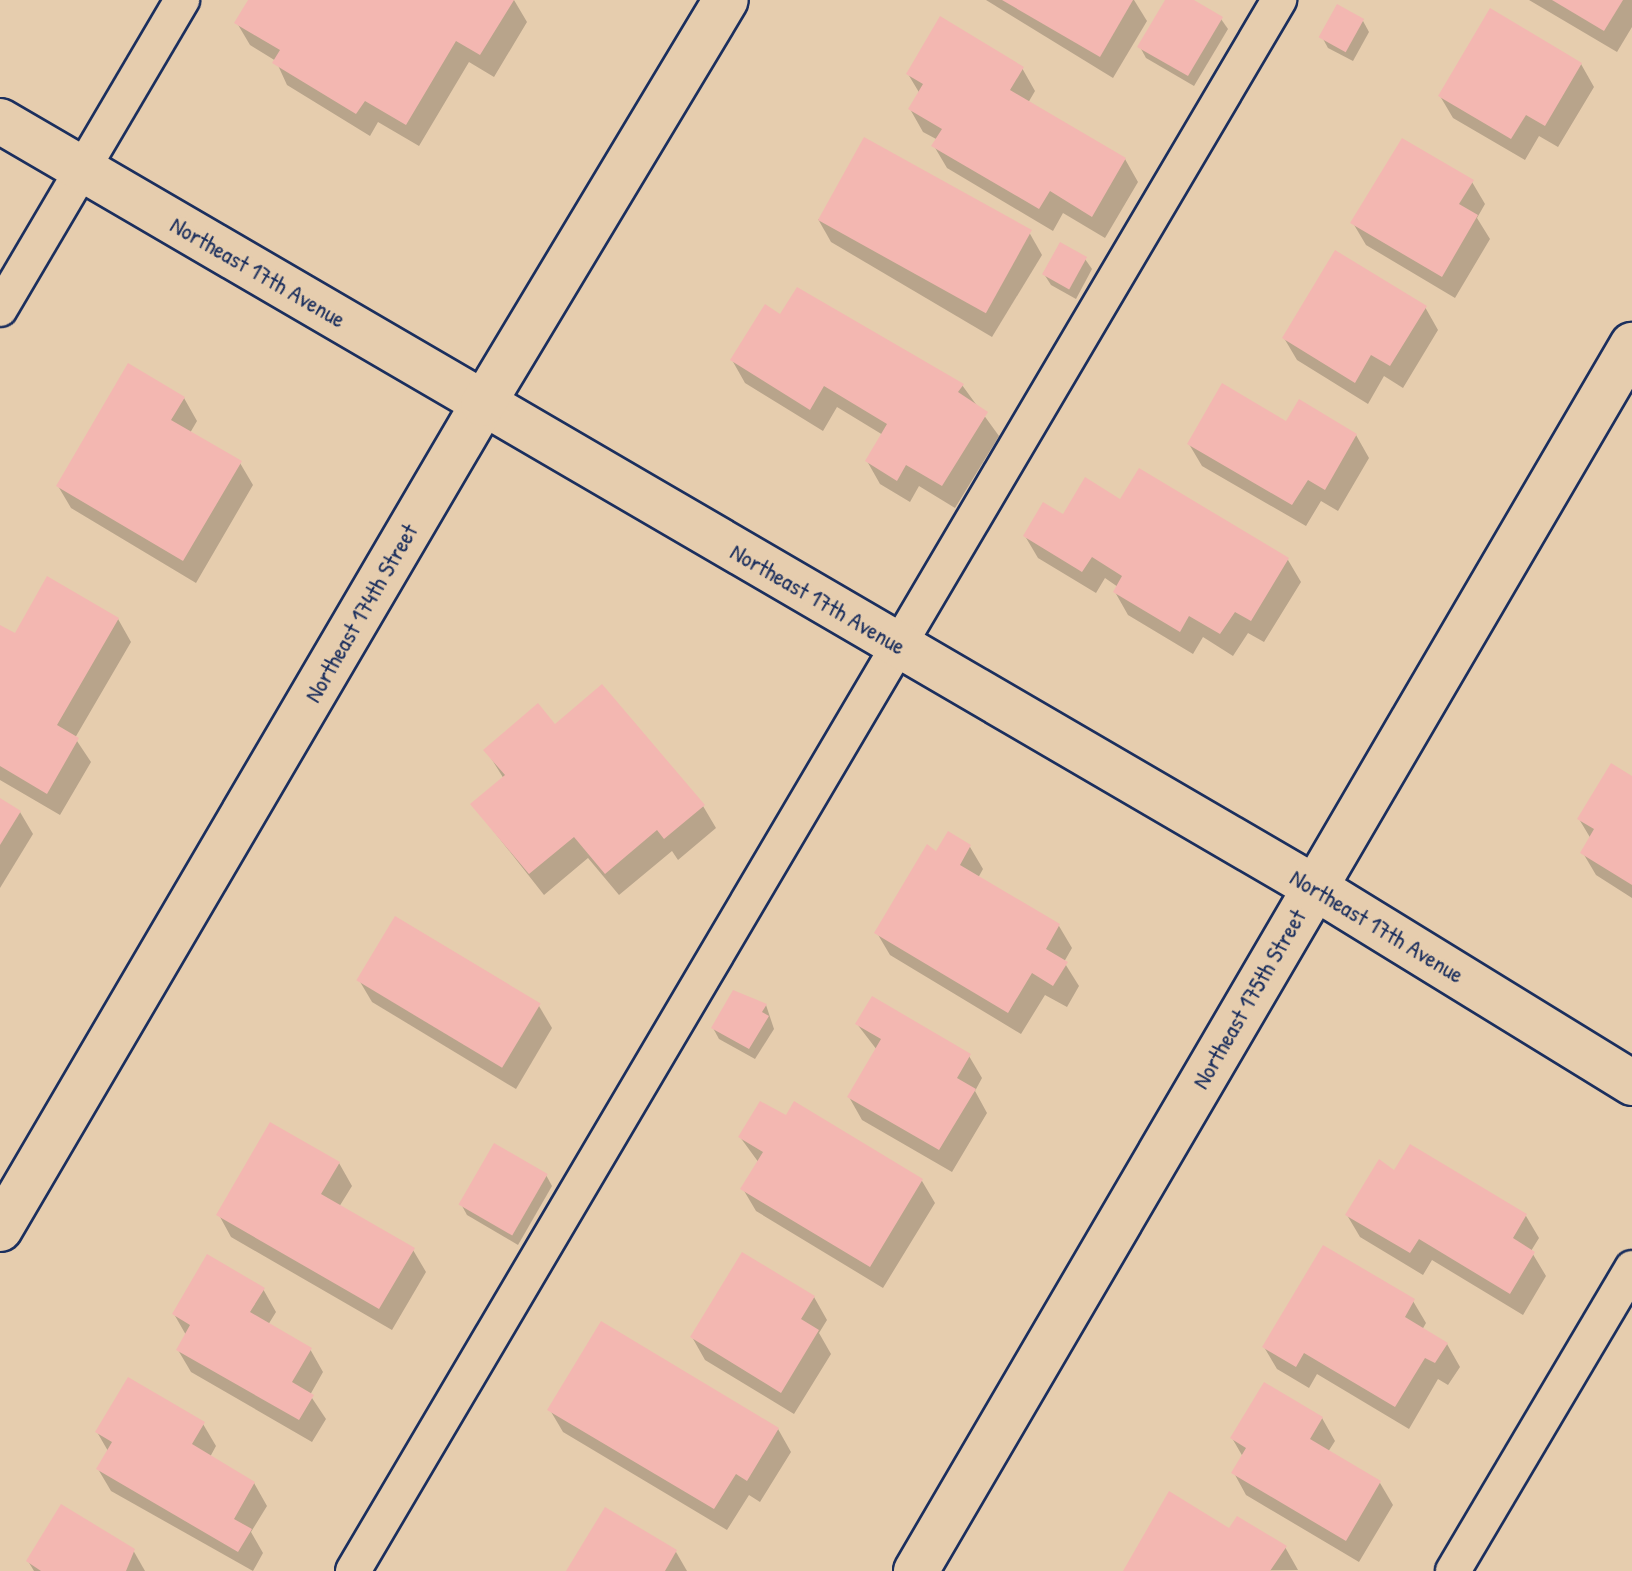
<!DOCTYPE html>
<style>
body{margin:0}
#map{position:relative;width:1632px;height:1571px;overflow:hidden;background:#e6cdae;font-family:"Patrick Hand",sans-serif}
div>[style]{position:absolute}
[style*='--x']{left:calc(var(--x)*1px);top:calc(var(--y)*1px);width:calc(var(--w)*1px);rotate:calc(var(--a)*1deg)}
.shadow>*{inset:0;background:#0003}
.building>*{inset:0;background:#f3b7b1;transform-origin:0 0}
.roads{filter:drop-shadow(2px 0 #1b2f5e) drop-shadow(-2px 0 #1b2f5e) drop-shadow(0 2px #1b2f5e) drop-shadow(0 -2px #1b2f5e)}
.lane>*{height:34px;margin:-17px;padding:0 17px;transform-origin:17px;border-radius:17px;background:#e6cdae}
.street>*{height:44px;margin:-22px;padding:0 22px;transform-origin:22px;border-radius:22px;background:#e6cdae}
span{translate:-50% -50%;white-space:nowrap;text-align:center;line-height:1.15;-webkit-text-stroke:6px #e6cdae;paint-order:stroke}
.street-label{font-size:24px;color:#1b2f5e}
</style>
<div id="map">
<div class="shadow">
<div style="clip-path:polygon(251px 0,514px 0,527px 22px,494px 77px,469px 62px,419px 146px,378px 122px,370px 136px,287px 85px,276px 61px,250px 45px,237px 23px)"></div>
<div style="clip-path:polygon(986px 0,1134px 0,1147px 21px,1113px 78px)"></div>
<div style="clip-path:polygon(1167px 0,1190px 0,1221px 19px,1228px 29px,1194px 86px,1146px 58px,1140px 47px)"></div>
<div style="clip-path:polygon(1529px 0,1632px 0,1632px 27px,1617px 52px)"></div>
<div style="clip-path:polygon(1363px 21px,1369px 32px,1353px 61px,1328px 48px,1322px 37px)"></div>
<div style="clip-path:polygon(1581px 64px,1594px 87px,1558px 147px,1539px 136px,1525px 160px,1453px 118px,1440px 96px)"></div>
<div style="clip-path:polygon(1022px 68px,1035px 91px,1028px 103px,1125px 159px,1138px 182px,1105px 238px,1063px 213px,1053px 231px,947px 168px,934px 146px,938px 140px,923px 132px,910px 109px,920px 94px,908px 74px)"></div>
<div style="clip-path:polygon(1472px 182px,1485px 204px,1477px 218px,1490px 239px,1455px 298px,1366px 245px,1353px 223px)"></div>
<div style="clip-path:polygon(818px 219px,1029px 232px,1042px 255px,992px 337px,831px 242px)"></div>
<div style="clip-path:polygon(1085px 259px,1092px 269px,1076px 299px,1051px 285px,1044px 274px)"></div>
<div style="clip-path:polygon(1425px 307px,1438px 330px,1403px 388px,1384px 376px,1368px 404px,1297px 360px,1284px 338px)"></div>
<div style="clip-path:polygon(781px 317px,962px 385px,999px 436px,955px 508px,919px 486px,910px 502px,880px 484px,867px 461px,883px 435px,837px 407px,823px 431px,745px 383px,732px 360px)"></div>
<div style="clip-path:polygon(184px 398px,197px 421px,190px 433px,240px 463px,253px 485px,196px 583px,71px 508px,58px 486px)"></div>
<div style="clip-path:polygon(1287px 424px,1356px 435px,1369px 458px,1338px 511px,1321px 501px,1306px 526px,1202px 466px,1189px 444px)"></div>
<div style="clip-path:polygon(1121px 502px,1288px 560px,1301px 582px,1264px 642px,1248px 633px,1233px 656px,1203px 637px,1193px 654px,1128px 615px,1115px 592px,1118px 587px,1105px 578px,1096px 593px,1038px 558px,1025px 536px,1063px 517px)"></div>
<div style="clip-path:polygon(118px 619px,131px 642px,75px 738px,91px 762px,60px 815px,0 780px,0 627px,15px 636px)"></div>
<div style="clip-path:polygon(554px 727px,703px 806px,716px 828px,678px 860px,672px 851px,619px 895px,588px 858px,544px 895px,473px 805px,504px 779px,486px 750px)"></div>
<div style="clip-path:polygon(1632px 778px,1632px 898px,1596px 875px,1583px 853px,1591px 839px,1579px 819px)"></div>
<div style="clip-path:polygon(0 800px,20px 812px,33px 834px,0 888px)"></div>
<div style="clip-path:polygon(970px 847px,983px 869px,978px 878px,1059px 926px,1072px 948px,1064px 962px,1079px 986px,1067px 1007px,1045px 995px,1021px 1034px,890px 955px,877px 933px,937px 853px)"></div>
<div style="clip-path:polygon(359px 980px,539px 1006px,552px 1028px,516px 1089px,372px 1002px)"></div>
<div style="clip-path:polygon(766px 1005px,774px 1029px,755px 1059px,719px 1039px,713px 1028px)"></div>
<div style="clip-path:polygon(857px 1024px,969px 1056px,982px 1078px,975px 1091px,987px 1113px,952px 1172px,862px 1120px,849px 1097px,877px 1050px)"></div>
<div style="clip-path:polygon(740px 1137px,922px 1181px,935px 1203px,883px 1288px,756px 1211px,743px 1189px,759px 1163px)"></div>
<div style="clip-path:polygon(339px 1163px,352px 1186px,339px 1207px,413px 1250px,426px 1272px,392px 1330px,231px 1237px,219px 1215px)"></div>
<div style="clip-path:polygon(1395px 1172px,1526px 1216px,1539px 1238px,1531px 1251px,1546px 1276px,1523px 1315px,1432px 1260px,1423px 1275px,1360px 1237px,1347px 1215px)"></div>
<div style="clip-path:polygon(546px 1175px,552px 1186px,518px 1245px,467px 1215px,461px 1204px)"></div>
<div style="clip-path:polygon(263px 1289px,276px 1312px,268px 1325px,310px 1349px,323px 1372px,310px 1395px,326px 1419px,312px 1442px,191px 1372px,178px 1350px,186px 1335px,174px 1314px)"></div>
<div style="clip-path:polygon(814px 1297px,827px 1320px,819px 1333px,831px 1354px,794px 1414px,705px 1360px,692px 1337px)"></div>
<div style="clip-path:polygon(1413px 1301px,1426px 1323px,1422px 1330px,1447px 1344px,1460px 1367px,1448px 1385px,1438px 1379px,1409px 1429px,1317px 1374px,1309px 1388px,1277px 1369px,1264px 1347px)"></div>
<div style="clip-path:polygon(550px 1410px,778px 1429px,791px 1452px,760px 1502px,749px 1495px,727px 1530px,563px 1432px)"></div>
<div style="clip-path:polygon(1322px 1418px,1335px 1441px,1328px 1452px,1380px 1483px,1393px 1505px,1359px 1562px,1246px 1495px,1234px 1473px,1243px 1457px,1232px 1438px)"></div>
<div style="clip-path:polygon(203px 1424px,216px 1446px,210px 1457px,254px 1483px,267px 1506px,251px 1532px,263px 1553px,253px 1571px,111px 1491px,98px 1469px,108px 1451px,97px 1432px)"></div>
<div style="clip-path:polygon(1170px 1494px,1230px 1530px,1285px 1547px,1298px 1570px,1124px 1571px)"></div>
<div style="clip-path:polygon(133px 1550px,145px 1571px,34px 1571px,28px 1561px)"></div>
<div style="clip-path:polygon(676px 1552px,687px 1571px,568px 1571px)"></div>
</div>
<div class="building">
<div style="clip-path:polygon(248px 0,514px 0,480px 55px,456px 41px,406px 125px,365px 101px,356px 114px,272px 63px,280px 50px,234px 23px)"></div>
<div style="clip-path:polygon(1002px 0,1133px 0,1100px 57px)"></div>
<div style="clip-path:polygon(1165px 0,1194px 0,1223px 17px,1188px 76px,1137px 47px)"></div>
<div style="clip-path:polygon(1552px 0,1623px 0,1604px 31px)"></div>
<div style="left:1337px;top:4px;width:31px;height:38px;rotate:29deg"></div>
<div style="clip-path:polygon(1490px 8px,1582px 63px,1545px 126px,1526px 115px,1511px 139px,1438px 96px)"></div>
<div style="clip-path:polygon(940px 16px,1024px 67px,1010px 90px,1126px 158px,1092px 217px,1050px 191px,1039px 209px,931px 146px,942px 129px,908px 109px,923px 84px,906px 74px)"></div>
<div style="left:864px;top:137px;width:192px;height:95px;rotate:29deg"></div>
<div style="clip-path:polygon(1402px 138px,1474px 180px,1459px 204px,1478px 215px,1442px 277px,1350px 223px)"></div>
<div style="left:1060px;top:242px;width:31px;height:37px;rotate:29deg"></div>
<div style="clip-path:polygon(1335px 250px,1427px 306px,1390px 366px,1371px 355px,1355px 383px,1282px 338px)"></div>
<div style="clip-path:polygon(797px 287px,964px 384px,958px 392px,988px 412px,942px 486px,906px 465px,897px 481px,865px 461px,887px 424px,824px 386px,810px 410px,730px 360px,765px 304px,780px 314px)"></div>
<div style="clip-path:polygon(128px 363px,185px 397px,171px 420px,242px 461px,183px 561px,56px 486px)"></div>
<div style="clip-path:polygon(1222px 383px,1286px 421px,1299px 399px,1357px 434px,1325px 490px,1308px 480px,1292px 505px,1187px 444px)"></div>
<div style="clip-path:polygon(1139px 468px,1289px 558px,1251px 621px,1235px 612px,1220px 634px,1189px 616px,1180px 632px,1113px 592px,1122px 576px,1092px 557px,1082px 572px,1023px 536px,1043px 502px,1063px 514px,1085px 477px,1120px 499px)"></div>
<div style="clip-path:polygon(47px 576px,119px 618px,57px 725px,79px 738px,47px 794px,0 766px,0 625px,15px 633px)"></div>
<div style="clip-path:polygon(602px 684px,705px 805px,664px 839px,657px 830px,605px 874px,574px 837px,529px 874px,470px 804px,505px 775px,483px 750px,538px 703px,555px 724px)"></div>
<div style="clip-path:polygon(1611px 763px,1632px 776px,1632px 885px,1580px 853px,1594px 829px,1577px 819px)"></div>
<div style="clip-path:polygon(0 798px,21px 811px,0 845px)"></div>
<div style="clip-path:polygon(948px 831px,971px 845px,960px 865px,1060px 924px,1046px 949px,1068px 962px,1053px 986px,1032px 973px,1008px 1013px,874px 933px,927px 844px,936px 851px)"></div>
<div style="left:395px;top:916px;width:170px;height:75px;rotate:31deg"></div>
<div style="clip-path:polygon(733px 990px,767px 1004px,762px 1012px,769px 1016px,749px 1049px,711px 1028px)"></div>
<div style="clip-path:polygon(872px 996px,971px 1054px,957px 1078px,976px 1089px,939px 1150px,847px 1097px,881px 1039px,855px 1024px)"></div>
<div style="clip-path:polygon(760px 1101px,786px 1115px,794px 1101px,923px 1179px,870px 1267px,740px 1189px,763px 1152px,738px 1137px)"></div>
<div style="clip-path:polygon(270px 1122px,340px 1162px,321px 1194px,415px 1248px,379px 1309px,216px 1215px)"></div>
<div style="left:494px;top:1143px;width:62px;height:71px;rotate:30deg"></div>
<div style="clip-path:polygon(1410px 1144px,1527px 1214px,1513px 1238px,1535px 1252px,1510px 1294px,1419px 1239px,1410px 1253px,1345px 1215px,1379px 1159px,1394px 1170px)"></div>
<div style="clip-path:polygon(1323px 1245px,1415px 1299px,1405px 1317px,1448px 1343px,1435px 1363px,1425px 1358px,1395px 1407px,1304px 1353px,1296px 1367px,1262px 1347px)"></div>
<div style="clip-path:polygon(742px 1252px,815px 1296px,801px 1319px,819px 1330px,781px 1393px,690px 1337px)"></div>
<div style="clip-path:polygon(207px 1254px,265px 1288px,250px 1312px,312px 1348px,292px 1382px,314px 1395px,299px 1420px,176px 1350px,190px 1325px,172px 1314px)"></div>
<div style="clip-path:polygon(601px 1321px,779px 1428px,747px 1481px,736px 1474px,714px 1509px,547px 1410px)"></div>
<div style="clip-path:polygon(128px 1377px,205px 1422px,192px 1444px,255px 1482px,234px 1519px,252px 1529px,238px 1552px,96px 1469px,112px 1442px,95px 1432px)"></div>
<div style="clip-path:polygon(1264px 1382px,1323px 1417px,1310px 1439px,1381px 1481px,1346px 1541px,1231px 1473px,1246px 1448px,1230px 1438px)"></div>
<div style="clip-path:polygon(1169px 1491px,1229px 1528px,1237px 1516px,1287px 1546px,1270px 1571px,1123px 1571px)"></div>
<div style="clip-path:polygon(61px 1504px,135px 1549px,126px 1571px,41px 1571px,26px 1561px)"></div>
<div style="clip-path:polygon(605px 1507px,677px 1550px,665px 1571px,566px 1571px)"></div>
</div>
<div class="roads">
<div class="lane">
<div style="--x:0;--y:309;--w:359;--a:-59.5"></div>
<div style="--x:353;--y:1571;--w:1824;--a:-59.48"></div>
<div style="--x:1453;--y:1571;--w:352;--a:-59.4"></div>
</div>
<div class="street">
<div style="--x:0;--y:121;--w:1521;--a:30.24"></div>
<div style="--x:1314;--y:887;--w:374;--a:31.6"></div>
<div style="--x:0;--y:1229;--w:956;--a:-59.65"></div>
<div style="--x:483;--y:404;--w:471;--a:-59"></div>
<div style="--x:916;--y:1571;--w:1420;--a:-59.71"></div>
</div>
</div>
<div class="street-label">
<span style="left:258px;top:272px;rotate:30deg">Northeast 17th Avenue</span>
<span style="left:818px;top:599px;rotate:30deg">Northeast 17th Avenue</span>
<span style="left:361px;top:613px;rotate:-60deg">Northeast 174th Street</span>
<span style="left:1377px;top:926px;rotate:31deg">Northeast 17th Avenue</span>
<span style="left:1249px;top:999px;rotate:-60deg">Northeast 175th Street</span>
</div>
</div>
